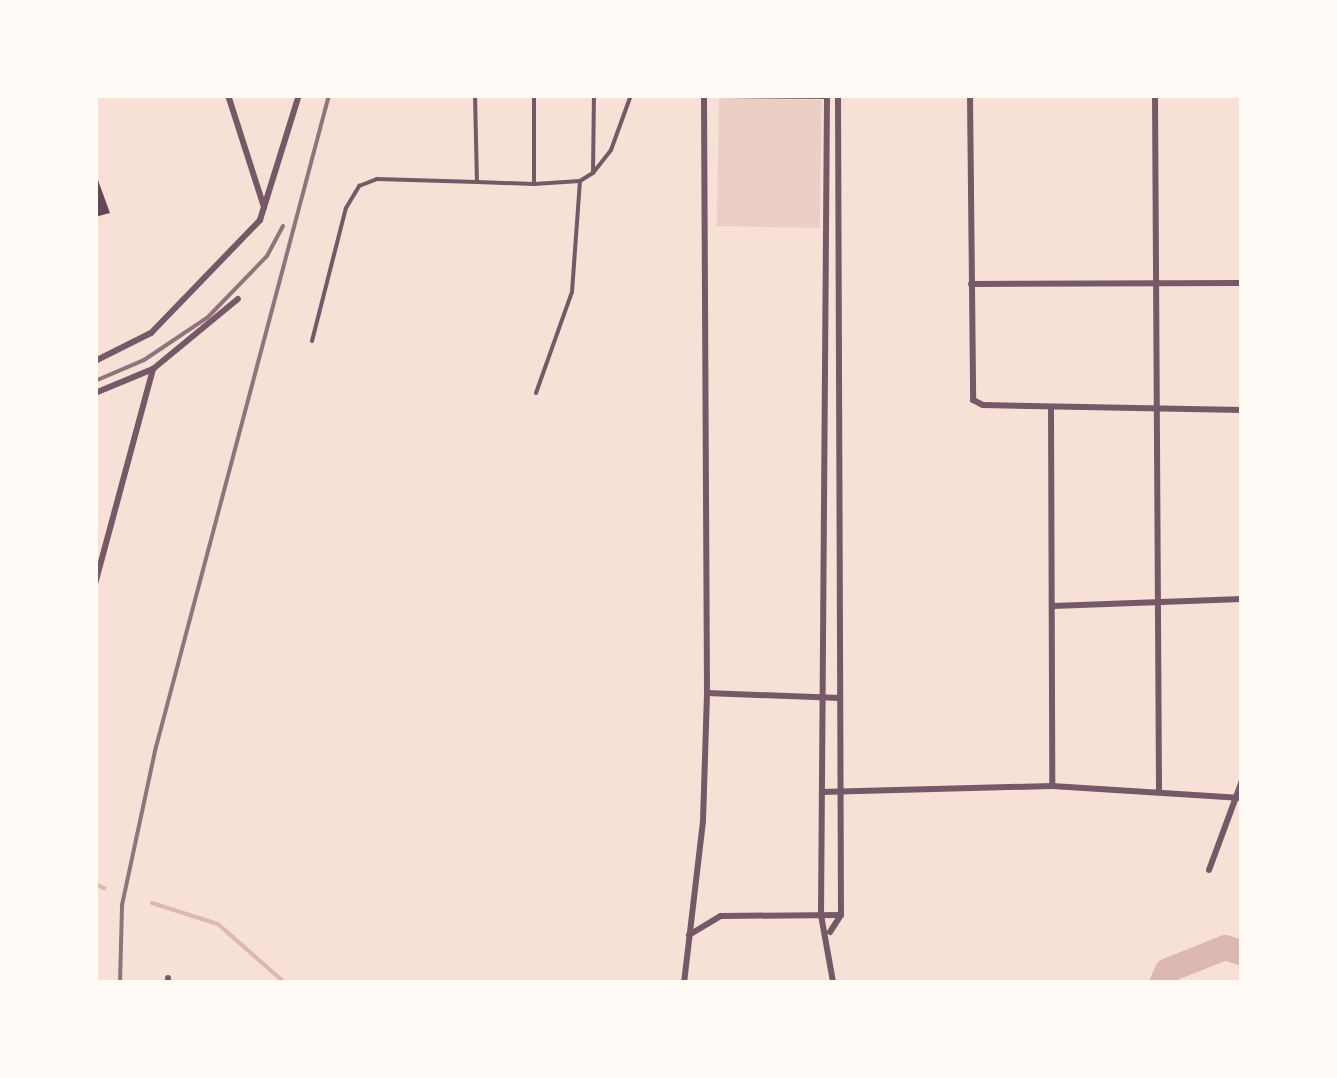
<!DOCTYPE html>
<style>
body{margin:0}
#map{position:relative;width:1337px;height:1078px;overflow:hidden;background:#f7e1d7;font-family:Barlow,sans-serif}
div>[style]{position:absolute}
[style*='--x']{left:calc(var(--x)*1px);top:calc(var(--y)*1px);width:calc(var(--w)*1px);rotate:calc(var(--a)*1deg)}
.green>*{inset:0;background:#ebcfc5;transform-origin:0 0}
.stream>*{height:4px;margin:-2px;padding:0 2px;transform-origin:2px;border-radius:2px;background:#dcb8b0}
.river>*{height:25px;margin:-12.5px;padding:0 12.5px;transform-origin:12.5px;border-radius:12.5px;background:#dcb8b0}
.building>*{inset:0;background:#644757}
.service>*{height:4px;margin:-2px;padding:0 2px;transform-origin:2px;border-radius:2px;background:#755966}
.minor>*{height:6px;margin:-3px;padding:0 3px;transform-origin:3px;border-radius:3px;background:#755966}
.rail>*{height:4px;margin:-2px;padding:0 2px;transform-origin:2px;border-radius:2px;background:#8f747c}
span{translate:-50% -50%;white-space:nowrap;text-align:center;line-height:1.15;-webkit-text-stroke:10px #fffaf5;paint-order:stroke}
.frame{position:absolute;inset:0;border:98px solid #fffaf5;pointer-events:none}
</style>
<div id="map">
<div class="green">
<div style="left:822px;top:100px;width:128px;height:103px;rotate:91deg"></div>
</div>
<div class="stream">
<div style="--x:95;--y:884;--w:10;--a:24"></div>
<div style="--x:152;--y:903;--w:69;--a:17.7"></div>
<div style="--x:218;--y:924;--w:89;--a:41.4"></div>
</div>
<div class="river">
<div style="--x:1161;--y:983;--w:14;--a:-65"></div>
<div style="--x:1167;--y:970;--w:62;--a:-21.6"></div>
<div style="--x:1225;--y:947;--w:18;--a:19"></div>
</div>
<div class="building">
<div style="clip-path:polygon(95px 172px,110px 213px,95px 217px)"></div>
</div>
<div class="service">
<div style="--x:475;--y:95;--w:87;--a:88.7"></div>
<div style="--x:477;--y:182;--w:57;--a:2"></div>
<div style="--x:534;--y:184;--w:46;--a:-3.7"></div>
<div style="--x:580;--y:181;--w:15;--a:-32"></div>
<div style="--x:593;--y:173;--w:29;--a:-52"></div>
<div style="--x:611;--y:150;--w:59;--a:-70"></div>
<div style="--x:534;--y:95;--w:89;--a:90"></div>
<div style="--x:593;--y:173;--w:78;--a:-89.3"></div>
<div style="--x:312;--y:341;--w:137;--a:-75.7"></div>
<div style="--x:346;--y:208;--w:26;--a:-59"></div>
<div style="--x:359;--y:186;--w:19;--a:-21"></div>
<div style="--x:377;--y:179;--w:100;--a:1.7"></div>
<div style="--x:536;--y:393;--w:107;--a:-70.4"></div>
<div style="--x:572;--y:292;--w:111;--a:-85.9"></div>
</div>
<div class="minor">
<div style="--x:228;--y:95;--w:118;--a:72.2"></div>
<div style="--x:726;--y:95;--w:100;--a:0.6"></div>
<div style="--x:877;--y:95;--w:278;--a:0"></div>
<div style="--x:970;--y:95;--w:305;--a:89.4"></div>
<div style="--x:973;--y:400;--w:11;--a:27"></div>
<div style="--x:983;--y:405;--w:259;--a:1.1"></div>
<div style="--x:1155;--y:95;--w:694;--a:89.67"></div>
<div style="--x:827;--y:96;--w:819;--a:90.42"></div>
<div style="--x:821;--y:915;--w:68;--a:79.8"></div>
<div style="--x:971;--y:284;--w:271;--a:-0.2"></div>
<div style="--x:95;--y:361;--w:63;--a:-26.6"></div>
<div style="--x:151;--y:333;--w:157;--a:-46"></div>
<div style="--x:260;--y:220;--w:131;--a:-72.7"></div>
<div style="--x:95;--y:393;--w:63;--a:-22.5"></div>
<div style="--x:153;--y:369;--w:110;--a:-39.5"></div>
<div style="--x:1051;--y:407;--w:379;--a:89.8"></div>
<div style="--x:95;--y:584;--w:223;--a:-74.9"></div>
<div style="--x:1053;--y:606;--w:189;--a:-2.1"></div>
<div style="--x:707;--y:693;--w:133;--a:2.2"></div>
<div style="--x:822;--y:792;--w:230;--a:-1.5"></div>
<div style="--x:1052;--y:786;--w:190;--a:3.6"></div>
<div style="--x:1209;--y:870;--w:95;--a:-69.7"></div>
<div style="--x:830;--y:932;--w:20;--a:-57"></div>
<div style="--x:841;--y:915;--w:818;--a:-90.21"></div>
<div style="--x:689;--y:935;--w:37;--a:-31"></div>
<div style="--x:721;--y:916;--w:120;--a:-0.5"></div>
<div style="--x:168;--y:983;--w:5;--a:-90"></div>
<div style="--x:684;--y:983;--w:163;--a:-83.3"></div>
<div style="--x:703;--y:821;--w:128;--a:-88.2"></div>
<div style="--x:707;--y:693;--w:598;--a:-90.29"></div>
</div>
<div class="rail">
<div style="--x:95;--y:381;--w:53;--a:-23.2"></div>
<div style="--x:144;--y:360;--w:77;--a:-33.9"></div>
<div style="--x:208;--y:317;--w:85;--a:-46"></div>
<div style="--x:267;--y:256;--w:34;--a:-62"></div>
<div style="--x:120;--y:983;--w:78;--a:-88.5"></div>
<div style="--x:122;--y:905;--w:162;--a:-77.9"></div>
<div style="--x:156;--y:747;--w:675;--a:-75.14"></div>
</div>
<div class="frame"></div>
</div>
